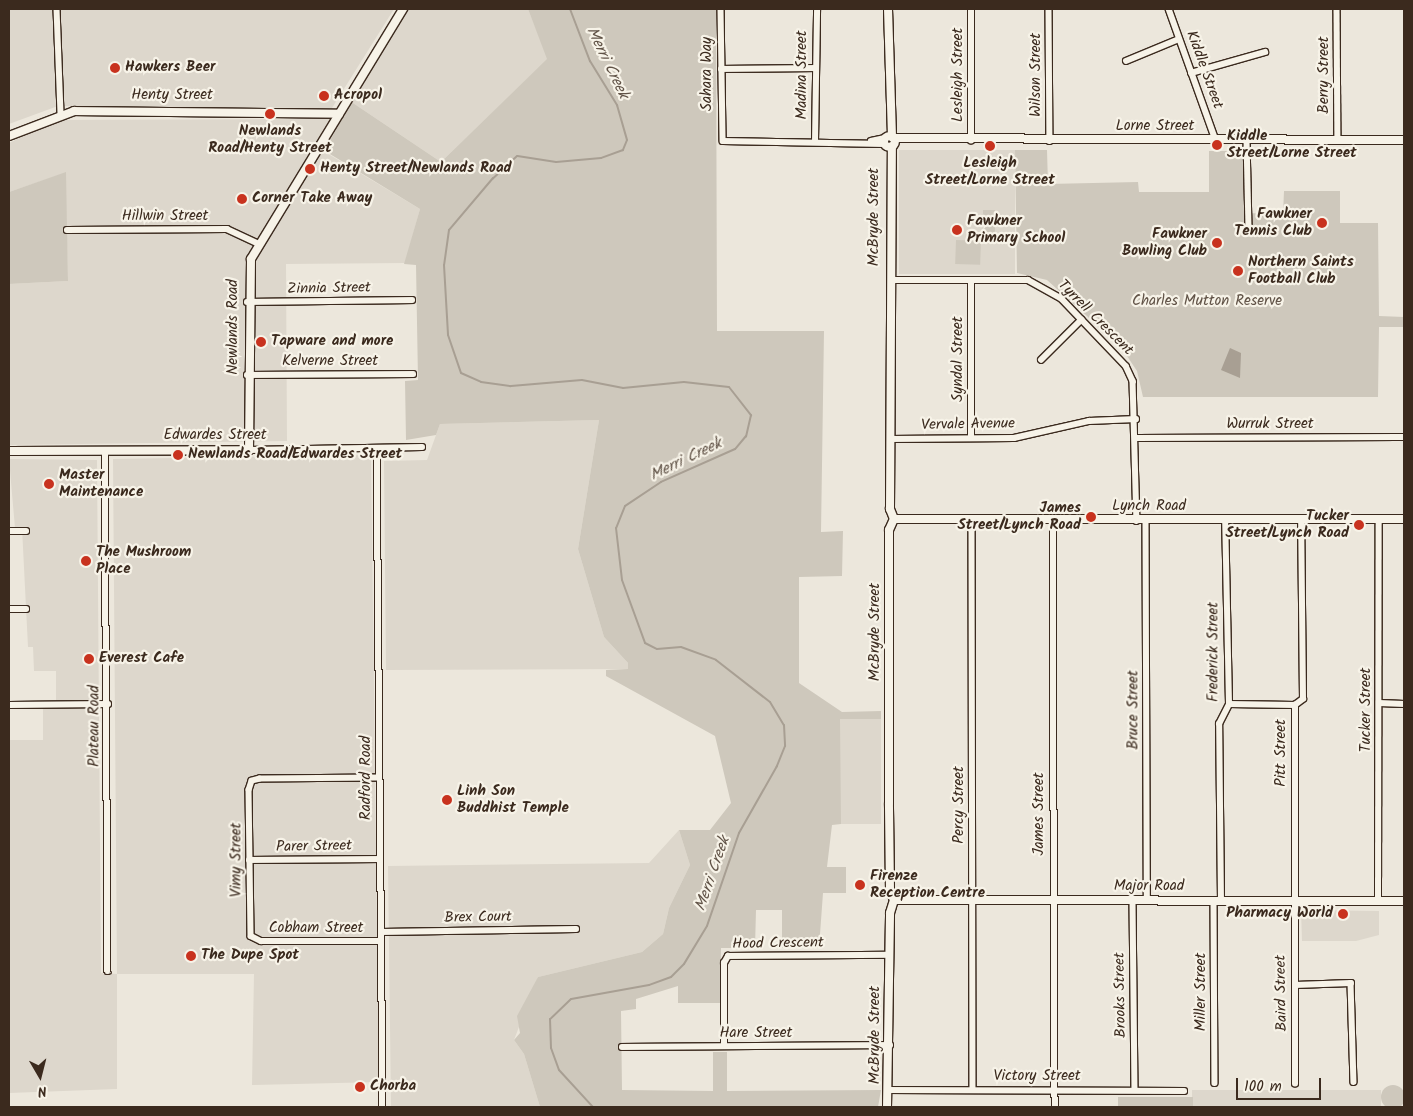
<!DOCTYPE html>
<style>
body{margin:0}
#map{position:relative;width:1413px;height:1116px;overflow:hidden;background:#ece7dc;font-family:Kalam,sans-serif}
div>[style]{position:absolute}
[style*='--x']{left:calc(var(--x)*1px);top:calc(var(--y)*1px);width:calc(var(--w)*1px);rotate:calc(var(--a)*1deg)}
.built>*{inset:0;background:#ddd7cc;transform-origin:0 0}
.green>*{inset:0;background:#cec8bc;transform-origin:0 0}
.round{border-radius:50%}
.water>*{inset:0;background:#a89f93}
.stream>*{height:2px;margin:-1px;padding:0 1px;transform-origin:1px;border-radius:1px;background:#a89f93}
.roads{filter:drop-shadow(1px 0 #3b2a1e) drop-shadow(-1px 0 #3b2a1e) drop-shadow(0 1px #3b2a1e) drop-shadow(0 -1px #3b2a1e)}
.street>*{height:5.5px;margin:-2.75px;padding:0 2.75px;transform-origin:2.75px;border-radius:2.75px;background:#f7f3e8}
.secondary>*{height:8px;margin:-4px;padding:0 4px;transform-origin:4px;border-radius:4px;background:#f7f3e8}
.secondary>.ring{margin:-4px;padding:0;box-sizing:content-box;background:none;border:8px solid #f7f3e8;border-radius:50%}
.dots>*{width:14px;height:14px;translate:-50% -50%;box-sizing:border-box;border:2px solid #f7f3e8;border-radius:50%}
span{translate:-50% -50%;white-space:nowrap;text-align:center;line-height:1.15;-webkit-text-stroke:4.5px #f7f3e8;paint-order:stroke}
.poi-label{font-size:15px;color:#3b2a1e;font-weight:700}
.left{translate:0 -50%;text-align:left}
.right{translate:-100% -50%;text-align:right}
.street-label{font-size:15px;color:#3b2a1e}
.park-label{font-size:15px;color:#605246}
.water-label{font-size:16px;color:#615347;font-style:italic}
.frame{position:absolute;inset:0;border:10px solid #3b2a1e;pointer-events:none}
.north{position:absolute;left:15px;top:1051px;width:50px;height:50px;-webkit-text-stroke:4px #f7f3e8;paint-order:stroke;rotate:172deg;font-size:14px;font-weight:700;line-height:20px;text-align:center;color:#3b2a1e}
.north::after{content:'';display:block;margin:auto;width:18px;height:22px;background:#3b2a1e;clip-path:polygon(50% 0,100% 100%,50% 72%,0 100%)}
.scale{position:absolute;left:1236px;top:1078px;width:85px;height:22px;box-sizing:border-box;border:2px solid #3b2a1e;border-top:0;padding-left:6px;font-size:15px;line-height:18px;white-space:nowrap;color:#3b2a1e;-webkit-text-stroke:4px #f7f3e8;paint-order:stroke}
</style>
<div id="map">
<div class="built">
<div style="clip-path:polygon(9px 9px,394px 9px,332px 108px,58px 106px,9px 124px)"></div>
<div style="clip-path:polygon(409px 9px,528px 9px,548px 59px,441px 162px,350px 101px)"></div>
<div style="clip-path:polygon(341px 119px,325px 152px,420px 209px,405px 263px,286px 264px,287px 441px,9px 445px,9px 284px,68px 281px,65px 173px,9px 192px,9px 143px,58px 120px)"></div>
<div style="left:899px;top:150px;width:116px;height:124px"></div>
<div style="clip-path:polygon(599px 420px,578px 549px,604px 637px,628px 663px,628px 669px,386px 670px,384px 461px,427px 460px,440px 424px)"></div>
<div style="clip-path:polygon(371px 455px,379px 1082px,252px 1085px,254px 974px,117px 974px,113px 459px)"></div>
<div style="clip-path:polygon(9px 459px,97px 460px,101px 973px,117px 974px,117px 1089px,9px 1093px,9px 740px,43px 740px,43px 708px,56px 707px,56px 671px,34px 671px,33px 647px,28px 647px,22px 528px,15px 528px)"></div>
<div style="left:840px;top:719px;width:41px;height:105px"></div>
<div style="clip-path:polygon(679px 830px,690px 865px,669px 908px,663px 934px,642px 952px,538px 977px,514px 1040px,524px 1054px,540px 1107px,391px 1107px,388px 866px,649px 863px)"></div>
<div style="clip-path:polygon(1301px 910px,1379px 911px,1379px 935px,1356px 941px,1302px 941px)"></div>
<div style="left:1192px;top:1090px;width:189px;height:17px"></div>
</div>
<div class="green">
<div style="clip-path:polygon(528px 9px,716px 9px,717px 331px,824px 331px,821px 532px,843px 531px,842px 576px,799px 577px,799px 683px,842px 712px,881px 711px,881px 719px,840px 719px,841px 824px,832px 825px,827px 867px,846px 867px,846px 893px,823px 893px,819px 948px,782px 948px,782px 910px,756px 910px,755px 948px,721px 948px,720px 1003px,678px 1003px,678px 986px,636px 999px,636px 1009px,621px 1011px,622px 1090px,713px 1091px,713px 1052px,727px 1052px,727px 1091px,881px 1090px,878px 1107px,540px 1107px,524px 1054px,514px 1040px,520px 1033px,517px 1016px,538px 977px,642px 952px,663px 934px,669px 908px,690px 865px,679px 830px,710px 830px,731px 803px,715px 736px,606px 676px,606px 670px,628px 669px,628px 663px,604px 637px,578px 549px,599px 420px,440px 424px,436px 435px,406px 440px,405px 381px,418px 380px,416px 265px,404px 264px,420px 209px,325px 151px,350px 101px,441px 162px,547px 59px)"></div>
<div style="clip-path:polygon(1015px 150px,1047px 150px,1048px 184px,1138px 182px,1139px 192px,1209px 192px,1209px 151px,1243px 151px,1244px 213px,1283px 214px,1284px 191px,1340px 191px,1340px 223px,1378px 223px,1379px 316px,1404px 317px,1404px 327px,1379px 327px,1378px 397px,1143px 397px,1137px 371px,1127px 356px,1087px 316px,1047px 280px,1017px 273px)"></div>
<div style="clip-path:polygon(66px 172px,68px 281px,9px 284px,9px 192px)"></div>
<div style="left:983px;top:210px;width:12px;height:26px"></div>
<div style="left:956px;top:240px;width:25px;height:24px;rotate:2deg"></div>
<div class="round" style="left:1381px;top:1085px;width:24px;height:24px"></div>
<div style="left:1193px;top:1097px;width:10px;height:75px;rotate:90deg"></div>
</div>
<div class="water">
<div style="clip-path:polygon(1230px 348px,1241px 353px,1240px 378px,1221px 370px)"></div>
</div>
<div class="stream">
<div style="--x:570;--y:9;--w:56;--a:69"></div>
<div style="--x:590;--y:61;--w:52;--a:58.5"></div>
<div style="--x:617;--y:105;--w:36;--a:74"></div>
<div style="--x:627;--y:140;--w:11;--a:112"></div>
<div style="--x:623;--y:150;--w:23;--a:160"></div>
<div style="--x:601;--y:158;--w:45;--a:174.9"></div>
<div style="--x:556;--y:162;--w:39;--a:-171"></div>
<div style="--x:517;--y:156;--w:33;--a:137"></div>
<div style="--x:493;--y:178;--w:68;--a:130.2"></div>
<div style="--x:449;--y:230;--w:35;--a:98"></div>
<div style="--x:444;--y:265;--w:70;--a:86.7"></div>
<div style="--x:448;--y:335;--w:40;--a:71.1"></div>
<div style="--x:461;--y:373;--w:22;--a:24"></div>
<div style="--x:481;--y:382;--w:30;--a:8"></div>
<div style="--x:511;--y:386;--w:71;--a:-4.8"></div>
<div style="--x:582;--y:380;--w:42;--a:11"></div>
<div style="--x:623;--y:388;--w:61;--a:-5.6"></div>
<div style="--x:684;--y:382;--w:45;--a:6.3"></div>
<div style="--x:729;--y:387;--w:36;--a:52"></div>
<div style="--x:751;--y:415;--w:22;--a:103"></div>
<div style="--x:746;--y:436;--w:17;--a:130"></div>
<div style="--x:735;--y:449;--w:81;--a:156"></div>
<div style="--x:661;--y:482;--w:43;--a:146.3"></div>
<div style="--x:625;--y:506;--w:24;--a:112"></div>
<div style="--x:616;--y:528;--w:52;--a:83.4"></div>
<div style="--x:622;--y:580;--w:67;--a:69.9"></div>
<div style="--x:645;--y:643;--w:13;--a:27"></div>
<div style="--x:657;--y:649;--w:24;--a:-5"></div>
<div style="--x:681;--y:647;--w:37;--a:20"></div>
<div style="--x:716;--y:660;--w:68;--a:37.9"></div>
<div style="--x:770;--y:702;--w:27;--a:59"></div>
<div style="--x:784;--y:725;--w:21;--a:87"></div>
<div style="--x:785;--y:746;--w:22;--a:112"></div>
<div style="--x:777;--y:766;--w:77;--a:119.6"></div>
<div style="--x:739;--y:833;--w:98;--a:109"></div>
<div style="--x:707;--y:926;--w:44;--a:121.2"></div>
<div style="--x:684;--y:964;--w:18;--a:135"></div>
<div style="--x:671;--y:977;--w:23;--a:160"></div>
<div style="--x:649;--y:985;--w:79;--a:169.8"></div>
<div style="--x:571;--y:999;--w:29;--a:136"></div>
<div style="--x:550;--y:1019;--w:29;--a:88"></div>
<div style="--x:551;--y:1048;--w:23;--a:70"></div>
<div style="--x:559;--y:1070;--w:50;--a:47.4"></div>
</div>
<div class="roads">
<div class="street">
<div style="--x:57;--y:9;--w:104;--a:87.8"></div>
<div style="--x:721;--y:9;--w:132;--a:89.1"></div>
<div style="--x:723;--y:141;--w:161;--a:1.1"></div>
<div style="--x:1049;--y:9;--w:132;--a:89.6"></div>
<div style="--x:1169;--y:9;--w:139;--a:70.3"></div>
<div style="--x:1337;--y:9;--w:131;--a:89.6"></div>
<div style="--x:1126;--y:61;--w:57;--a:-22.5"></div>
<div style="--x:721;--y:69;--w:94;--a:-0.6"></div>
<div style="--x:1191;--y:73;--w:77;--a:-15.8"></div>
<div style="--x:1247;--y:140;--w:88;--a:88.7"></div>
<div style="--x:871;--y:141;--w:14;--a:-12"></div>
<div style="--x:971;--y:141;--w:132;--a:-90"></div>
<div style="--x:815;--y:142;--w:133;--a:-89.1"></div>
<div style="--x:67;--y:230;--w:160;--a:-0.4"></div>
<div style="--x:227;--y:229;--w:35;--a:25"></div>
<div style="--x:892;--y:280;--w:136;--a:0"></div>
<div style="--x:1028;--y:280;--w:38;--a:29"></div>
<div style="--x:1061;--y:298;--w:94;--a:46.3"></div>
<div style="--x:1126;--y:366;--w:17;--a:65"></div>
<div style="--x:1133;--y:381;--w:140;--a:88.4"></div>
<div style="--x:247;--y:302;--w:165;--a:-0.7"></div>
<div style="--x:1041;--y:360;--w:57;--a:-45"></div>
<div style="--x:247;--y:375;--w:166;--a:-0.3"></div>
<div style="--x:971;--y:438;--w:157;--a:-90"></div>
<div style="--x:1136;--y:438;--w:268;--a:-0.2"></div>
<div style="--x:890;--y:439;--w:124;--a:-0.5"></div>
<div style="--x:1014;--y:438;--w:77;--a:-12.8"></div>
<div style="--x:1089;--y:421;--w:47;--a:-2.4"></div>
<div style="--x:377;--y:449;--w:658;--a:89.48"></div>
<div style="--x:105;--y:450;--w:521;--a:89.67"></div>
<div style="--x:249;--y:450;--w:173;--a:-1"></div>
<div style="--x:972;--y:520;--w:570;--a:89.9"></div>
<div style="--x:1146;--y:520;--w:380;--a:89.8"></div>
<div style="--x:1053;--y:521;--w:586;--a:89.8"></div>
<div style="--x:9;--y:531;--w:17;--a:0"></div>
<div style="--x:9;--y:609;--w:17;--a:0"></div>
<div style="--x:1379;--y:703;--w:25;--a:2"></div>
<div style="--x:1229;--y:704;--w:66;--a:0.9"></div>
<div style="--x:9;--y:705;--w:99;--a:-0.6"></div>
<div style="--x:379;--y:778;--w:119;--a:179.5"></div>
<div style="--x:260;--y:779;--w:8;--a:166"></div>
<div style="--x:252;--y:781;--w:9;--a:108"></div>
<div style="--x:249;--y:790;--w:146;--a:89.2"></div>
<div style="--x:251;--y:936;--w:11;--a:27"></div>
<div style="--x:261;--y:941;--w:119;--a:0"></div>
<div style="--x:249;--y:860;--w:130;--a:-0.4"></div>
<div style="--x:1133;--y:901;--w:189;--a:89.4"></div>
<div style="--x:1214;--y:901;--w:182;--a:89.7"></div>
<div style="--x:1221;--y:901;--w:177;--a:-90.6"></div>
<div style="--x:1219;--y:724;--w:22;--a:-63"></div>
<div style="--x:1229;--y:704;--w:184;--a:-91.2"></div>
<div style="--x:1378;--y:901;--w:382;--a:-89.9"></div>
<div style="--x:381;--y:932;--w:195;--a:-0.9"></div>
<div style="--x:1295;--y:985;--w:56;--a:-2"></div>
<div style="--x:1351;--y:983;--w:99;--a:88.3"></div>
<div style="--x:724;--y:1046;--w:83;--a:-90"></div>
<div style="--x:724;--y:963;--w:8;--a:-60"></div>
<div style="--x:728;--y:956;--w:162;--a:-0.4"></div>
<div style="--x:622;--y:1047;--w:268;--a:-0.4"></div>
<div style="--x:1295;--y:1084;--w:379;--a:-90"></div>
<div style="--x:1295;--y:705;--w:10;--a:-37"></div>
<div style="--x:1303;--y:699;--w:179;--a:-90.6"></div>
<div style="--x:890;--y:1090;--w:294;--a:0.2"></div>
</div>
<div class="secondary">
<div style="--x:888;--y:9;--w:128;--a:88.2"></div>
<div class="ring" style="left:883.5px;top:135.5px;width:3px;height:3px"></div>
<div style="--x:9;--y:136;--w:70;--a:-21"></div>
<div style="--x:74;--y:111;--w:265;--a:0.6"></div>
<div style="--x:893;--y:138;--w:511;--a:0.22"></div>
<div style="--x:9;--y:451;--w:240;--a:-0.2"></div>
<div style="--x:249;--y:450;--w:191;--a:-89.4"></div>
<div style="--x:251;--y:259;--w:293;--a:-58.7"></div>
<div style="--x:894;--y:519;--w:510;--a:0"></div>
<div style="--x:894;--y:900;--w:510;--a:0.11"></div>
<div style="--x:887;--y:1107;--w:194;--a:-89.1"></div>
<div style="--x:890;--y:913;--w:14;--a:-73"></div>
<div style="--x:894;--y:900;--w:11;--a:-112"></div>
<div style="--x:890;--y:890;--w:87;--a:-90.7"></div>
<div style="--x:889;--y:803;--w:273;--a:-90"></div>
<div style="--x:889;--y:530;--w:12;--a:-66"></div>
<div style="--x:894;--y:519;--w:11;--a:-112"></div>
<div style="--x:890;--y:509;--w:363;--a:-89.7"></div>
</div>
</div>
<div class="dots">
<div style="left:115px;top:68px;background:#c8321e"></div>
<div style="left:324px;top:96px;background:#c8321e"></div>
<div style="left:270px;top:114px;background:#c8321e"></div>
<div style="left:1217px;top:145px;background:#c8321e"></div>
<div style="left:990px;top:146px;background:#c8321e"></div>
<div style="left:310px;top:169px;background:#c8321e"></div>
<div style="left:242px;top:199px;background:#c8321e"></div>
<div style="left:1322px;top:223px;background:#c8321e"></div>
<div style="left:957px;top:230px;background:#c8321e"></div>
<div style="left:1217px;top:243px;background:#c8321e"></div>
<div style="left:1238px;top:271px;background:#c8321e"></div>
<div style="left:261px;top:342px;background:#c8321e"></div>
<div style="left:178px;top:455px;background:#c8321e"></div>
<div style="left:49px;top:484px;background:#c8321e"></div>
<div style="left:1091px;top:517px;background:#c8321e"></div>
<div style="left:1359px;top:525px;background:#c8321e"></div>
<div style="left:86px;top:561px;background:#c8321e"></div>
<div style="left:89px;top:659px;background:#c8321e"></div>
<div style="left:447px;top:800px;background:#c8321e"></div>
<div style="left:860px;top:885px;background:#c8321e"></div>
<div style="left:1343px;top:914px;background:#c8321e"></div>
<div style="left:191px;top:956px;background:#c8321e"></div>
<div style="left:360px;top:1087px;background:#c8321e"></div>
</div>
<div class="poi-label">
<span class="left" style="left:125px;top:68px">Hawkers Beer</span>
<span class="left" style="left:334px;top:96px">Acropol</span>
<span style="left:270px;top:140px">Newlands<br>Road/Henty Street</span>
<span class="left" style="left:1227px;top:145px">Kiddle<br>Street/Lorne Street</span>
<span style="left:990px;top:172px">Lesleigh<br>Street/Lorne Street</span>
<span class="left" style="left:320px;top:169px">Henty Street/Newlands Road</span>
<span class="left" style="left:252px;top:199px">Corner Take Away</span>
<span class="right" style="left:1312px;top:223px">Fawkner<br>Tennis Club</span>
<span class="left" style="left:967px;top:230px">Fawkner<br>Primary School</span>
<span class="right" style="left:1207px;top:243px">Fawkner<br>Bowling Club</span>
<span class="left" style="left:1248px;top:271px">Northern Saints<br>Football Club</span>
<span class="left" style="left:271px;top:342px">Tapware and more</span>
<span class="left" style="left:188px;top:455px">Newlands Road/Edwardes Street</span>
<span class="left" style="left:59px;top:484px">Master<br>Maintenance</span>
<span class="right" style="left:1081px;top:517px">James<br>Street/Lynch Road</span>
<span class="right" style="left:1349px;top:525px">Tucker<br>Street/Lynch Road</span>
<span class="left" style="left:96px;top:561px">The Mushroom<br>Place</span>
<span class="left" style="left:99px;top:659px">Everest Cafe</span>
<span class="left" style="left:457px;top:800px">Linh Son<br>Buddhist Temple</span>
<span class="left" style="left:870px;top:885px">Firenze<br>Reception Centre</span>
<span class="right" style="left:1333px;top:914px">Pharmacy World</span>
<span class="left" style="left:201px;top:956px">The Dupe Spot</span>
<span class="left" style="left:370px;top:1087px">Chorba</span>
</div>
<div class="street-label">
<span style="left:1204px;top:70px;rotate:70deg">Kiddle Street</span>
<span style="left:708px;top:74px;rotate:-90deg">Sahara Way</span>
<span style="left:803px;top:75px;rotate:-90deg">Madina Street</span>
<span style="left:959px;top:75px;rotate:-90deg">Lesleigh Street</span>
<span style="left:1037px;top:75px;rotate:-90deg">Wilson Street</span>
<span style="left:1325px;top:75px;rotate:-90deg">Berry Street</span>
<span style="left:172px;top:96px">Henty Street</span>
<span style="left:1155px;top:127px">Lorne Street</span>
<span style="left:165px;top:217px">Hillwin Street</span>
<span style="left:875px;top:217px;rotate:-90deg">McBryde Street</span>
<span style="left:329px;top:289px;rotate:-1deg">Zinnia Street</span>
<span style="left:1095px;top:318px;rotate:45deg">Tyrrell Crescent</span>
<span style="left:234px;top:327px;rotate:-90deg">Newlands Road</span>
<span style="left:959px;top:359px;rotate:-90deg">Syndal Street</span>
<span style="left:330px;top:362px">Kelverne Street</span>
<span style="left:968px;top:425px;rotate:-1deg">Vervale Avenue</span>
<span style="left:1270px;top:425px">Wurruk Street</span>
<span style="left:215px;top:436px">Edwardes Street</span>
<span style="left:1149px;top:507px">Lynch Road</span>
<span style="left:876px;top:632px;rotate:-90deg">McBryde Street</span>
<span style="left:1214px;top:652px;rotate:-90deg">Frederick Street</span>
<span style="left:1134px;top:710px;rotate:-90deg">Bruce Street</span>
<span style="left:1367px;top:710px;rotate:-90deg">Tucker Street</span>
<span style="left:95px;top:726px;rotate:-90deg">Plateau Road</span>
<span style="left:1282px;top:753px;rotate:-90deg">Pitt Street</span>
<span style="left:367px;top:778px;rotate:-90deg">Radford Road</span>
<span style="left:960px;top:805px;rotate:-90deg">Percy Street</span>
<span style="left:1040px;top:814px;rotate:-90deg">James Street</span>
<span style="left:314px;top:847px;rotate:-1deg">Parer Street</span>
<span style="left:237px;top:860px;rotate:-90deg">Vimy Street</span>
<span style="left:1149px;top:887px">Major Road</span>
<span style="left:478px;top:918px;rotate:-1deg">Brex Court</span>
<span style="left:316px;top:929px">Cobham Street</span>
<span style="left:778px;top:944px;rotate:-1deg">Hood Crescent</span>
<span style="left:1202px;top:992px;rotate:-90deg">Miller Street</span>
<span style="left:1282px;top:993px;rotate:-91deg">Baird Street</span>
<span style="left:1121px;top:995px;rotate:-91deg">Brooks Street</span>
<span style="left:756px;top:1034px">Hare Street</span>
<span style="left:876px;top:1035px;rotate:-90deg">McBryde Street</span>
<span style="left:1037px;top:1077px">Victory Street</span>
</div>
<div class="park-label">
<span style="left:1207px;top:302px">Charles Mutton Reserve</span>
</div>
<div class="water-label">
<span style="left:607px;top:63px;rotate:64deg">Merri Creek</span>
<span style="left:686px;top:460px;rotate:-26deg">Merri Creek</span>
<span style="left:713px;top:874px;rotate:-71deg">Merri Creek</span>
</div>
<div class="frame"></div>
<div class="north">N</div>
<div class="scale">100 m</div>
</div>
